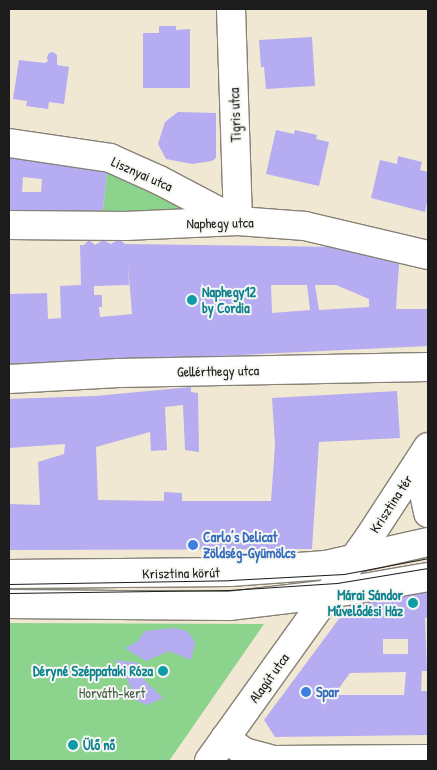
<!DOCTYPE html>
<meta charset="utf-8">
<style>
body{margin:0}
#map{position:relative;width:437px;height:770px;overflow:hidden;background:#f0e8d2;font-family:"Patrick Hand",sans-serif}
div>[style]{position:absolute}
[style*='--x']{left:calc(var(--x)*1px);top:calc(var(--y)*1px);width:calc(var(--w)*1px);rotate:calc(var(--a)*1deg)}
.green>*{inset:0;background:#8cd38d}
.building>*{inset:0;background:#b6acf1}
.roads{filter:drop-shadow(1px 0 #868277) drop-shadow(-1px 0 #868277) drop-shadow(0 1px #868277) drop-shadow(0 -1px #868277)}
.minor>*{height:28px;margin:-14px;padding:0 14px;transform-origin:14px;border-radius:14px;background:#fff}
.tram>*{height:1px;margin:-0.5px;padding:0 0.5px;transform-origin:0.5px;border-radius:0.5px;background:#1c1c1c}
.dots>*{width:14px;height:14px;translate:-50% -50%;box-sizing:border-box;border:2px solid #f6f6f2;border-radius:50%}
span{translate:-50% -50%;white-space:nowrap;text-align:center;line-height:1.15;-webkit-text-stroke:4px #f6f6f2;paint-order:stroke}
.street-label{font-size:14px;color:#1c1c1c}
.culture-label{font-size:14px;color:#0d838f;font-weight:700}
.left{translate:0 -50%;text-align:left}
.right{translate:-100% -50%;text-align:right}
.shop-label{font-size:14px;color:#366cbe;font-weight:700}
.park-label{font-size:14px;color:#435c44}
.frame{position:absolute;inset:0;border:10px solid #1c1c1c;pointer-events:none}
</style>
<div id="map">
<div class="green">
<div style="clip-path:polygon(108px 165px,184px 203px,182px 214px,102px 216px)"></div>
<div style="clip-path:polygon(9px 623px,264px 624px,169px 761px,9px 761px)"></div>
</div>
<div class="building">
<div style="clip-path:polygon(159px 26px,176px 26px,176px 30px,190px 29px,190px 88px,143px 88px,143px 33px,159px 33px)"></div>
<div style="clip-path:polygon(312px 37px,315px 86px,266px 89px,264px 67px,261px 67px,259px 40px)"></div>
<div style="clip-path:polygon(53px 52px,57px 55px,57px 65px,69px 67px,64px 104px,49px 102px,48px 109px,26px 106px,27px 101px,13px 99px,19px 60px,45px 63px,48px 61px,47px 57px,49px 53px)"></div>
<div style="clip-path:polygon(178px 112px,216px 113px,216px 158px,212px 161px,192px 164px,166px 159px,158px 144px,165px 122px)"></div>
<div style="clip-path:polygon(276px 130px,294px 134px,295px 130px,317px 135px,316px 139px,329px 142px,319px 186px,266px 174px)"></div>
<div style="clip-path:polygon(evenodd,9px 153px,108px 165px,102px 216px,9px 216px,9px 153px,23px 177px,42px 179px,41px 192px,22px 192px,23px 177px)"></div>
<div style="clip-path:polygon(398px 156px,422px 162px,420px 170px,428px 172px,428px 197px,425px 212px,371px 198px,380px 160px,397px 164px)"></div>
<div style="clip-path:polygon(evenodd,119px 239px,125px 244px,335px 247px,399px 264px,396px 309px,428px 309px,428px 346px,9px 366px,9px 294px,47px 293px,48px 319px,61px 318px,60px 286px,81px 285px,80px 245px,84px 245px,89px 240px,95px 245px,103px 240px,111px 244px,119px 239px,128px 265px,132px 314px,100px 317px,99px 307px,102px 307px,102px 295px,94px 295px,94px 286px,129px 285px,128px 265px,119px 239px,271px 285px,307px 285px,310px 310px,272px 313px,271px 285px,119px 239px,315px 285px,336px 285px,369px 299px,369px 307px,319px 310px,315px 285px)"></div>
<div style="clip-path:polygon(191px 387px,191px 392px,198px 393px,199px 452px,185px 450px,183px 405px,165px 407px,167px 450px,151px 451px,150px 432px,96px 447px,98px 500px,164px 501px,164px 492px,182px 493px,182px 501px,271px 501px,275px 445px,272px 398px,397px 391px,400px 438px,319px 442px,312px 549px,9px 550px,9px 504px,40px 505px,38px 462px,64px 454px,65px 444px,9px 448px,9px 399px,95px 396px)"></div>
<div style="clip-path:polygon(evenodd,428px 588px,428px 617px,425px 618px,427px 671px,422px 671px,421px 691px,428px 691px,428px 735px,275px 737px,264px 720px,353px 600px,428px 588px,383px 639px,408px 639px,408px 654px,383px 654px,383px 639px,428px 588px,406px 672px,404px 695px,334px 695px,350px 673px,406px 672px)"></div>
<div style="clip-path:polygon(174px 628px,187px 631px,193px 639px,195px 644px,191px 660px,169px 651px,146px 661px,125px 648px,137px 642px,145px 631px)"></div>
<div style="clip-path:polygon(114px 660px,138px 663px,142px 668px,143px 678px,148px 684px,163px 698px,147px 705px,137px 701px,124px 673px)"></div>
</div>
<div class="roads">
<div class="minor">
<div style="--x:231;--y:9;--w:212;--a:88.1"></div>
<div style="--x:9;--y:143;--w:102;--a:8.4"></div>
<div style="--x:110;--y:158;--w:54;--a:24.2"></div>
<div style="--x:159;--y:180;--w:88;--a:27.7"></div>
<div style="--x:9;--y:225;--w:116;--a:0.5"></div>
<div style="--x:125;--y:226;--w:113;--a:-2.5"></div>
<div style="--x:238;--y:221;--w:67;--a:4.3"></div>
<div style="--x:305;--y:226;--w:126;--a:13.3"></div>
<div style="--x:9;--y:379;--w:110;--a:-3.1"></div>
<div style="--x:119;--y:373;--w:309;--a:-1.1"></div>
<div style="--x:426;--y:453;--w:31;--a:97"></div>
<div style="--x:422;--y:484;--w:30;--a:78"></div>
<div style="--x:9;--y:574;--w:221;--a:-0.5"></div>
<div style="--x:230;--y:572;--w:96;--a:-4.2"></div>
<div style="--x:326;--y:565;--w:105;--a:-12.7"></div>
<div style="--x:9;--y:604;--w:220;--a:0.5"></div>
<div style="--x:229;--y:606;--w:101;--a:-6.8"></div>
<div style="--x:329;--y:594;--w:100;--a:-9.7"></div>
<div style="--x:225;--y:738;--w:24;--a:36"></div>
<div style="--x:244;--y:752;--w:31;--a:15"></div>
<div style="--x:274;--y:760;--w:154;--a:-0.4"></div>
<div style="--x:209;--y:761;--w:277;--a:-54.4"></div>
<div style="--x:370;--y:536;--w:106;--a:-56.9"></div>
</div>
</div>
<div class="tram">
<div style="--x:9;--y:584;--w:221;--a:-1"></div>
<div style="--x:230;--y:580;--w:114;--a:-3"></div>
<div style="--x:344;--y:574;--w:86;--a:-10.8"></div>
<div style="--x:9;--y:593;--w:220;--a:-0.8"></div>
<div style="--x:229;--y:590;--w:108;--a:-3.7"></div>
<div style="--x:337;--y:583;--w:92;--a:-9.4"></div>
</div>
<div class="dots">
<div style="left:192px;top:300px;background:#0f9aa8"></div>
<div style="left:193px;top:545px;background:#3f7fe0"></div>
<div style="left:413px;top:603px;background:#0f9aa8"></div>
<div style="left:163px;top:671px;background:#0f9aa8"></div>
<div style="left:306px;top:692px;background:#3f7fe0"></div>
<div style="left:73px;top:745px;background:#0f9aa8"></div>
</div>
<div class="street-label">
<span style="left:235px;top:115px;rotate:-92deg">Tigris utca</span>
<span style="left:142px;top:174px;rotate:24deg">Lisznyai utca</span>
<span style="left:220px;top:223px;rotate:-1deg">Naphegy utca</span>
<span style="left:218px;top:371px;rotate:-1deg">Gellérthegy utca</span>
<span style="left:391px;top:504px;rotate:-57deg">Krisztina tér</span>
<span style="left:181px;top:573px;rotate:-1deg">Krisztina körút</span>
<span style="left:269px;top:678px;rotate:-54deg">Alagút utca</span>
</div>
<div class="culture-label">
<span class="left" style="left:202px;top:300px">Naphegy12<br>by Cordia</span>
<span class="right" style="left:403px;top:603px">Márai Sándor<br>Művelődési Ház</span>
<span class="right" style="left:153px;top:671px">Déryné Széppataki Róza</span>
<span class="left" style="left:83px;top:745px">Ülő nő</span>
</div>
<div class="shop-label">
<span class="left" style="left:203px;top:545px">Carlo’s Delicat<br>Zöldség-Gyümölcs</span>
<span class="left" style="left:316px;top:692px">Spar</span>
</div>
<div class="park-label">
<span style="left:112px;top:693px">Horváth-kert</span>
</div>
<div class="frame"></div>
</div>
